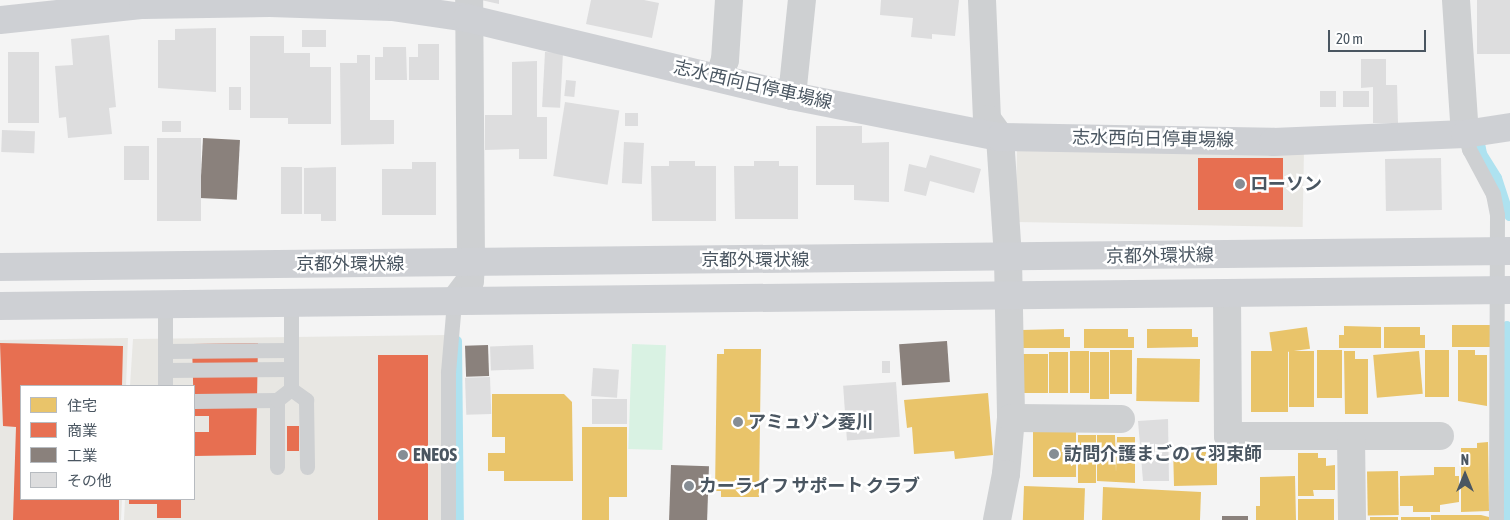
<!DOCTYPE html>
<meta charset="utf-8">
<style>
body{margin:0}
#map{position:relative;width:1510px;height:520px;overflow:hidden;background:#f4f4f4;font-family:"Asap Condensed","Noto Sans JP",sans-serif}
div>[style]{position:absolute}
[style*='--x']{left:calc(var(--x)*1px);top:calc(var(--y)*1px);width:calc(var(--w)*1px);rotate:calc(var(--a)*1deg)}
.commercial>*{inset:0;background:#e8e7e3;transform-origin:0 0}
.green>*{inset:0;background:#d9f2e3;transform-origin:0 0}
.homes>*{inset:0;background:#e9c46a;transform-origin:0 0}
.shops>*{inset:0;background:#e76f51;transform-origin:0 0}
.industry>*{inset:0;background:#8a817c;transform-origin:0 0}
.stream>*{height:10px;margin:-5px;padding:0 5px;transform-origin:5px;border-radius:5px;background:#aee2f0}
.building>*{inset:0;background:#ddddde;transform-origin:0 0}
.lane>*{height:15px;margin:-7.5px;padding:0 7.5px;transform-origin:7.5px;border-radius:7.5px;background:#ced0d2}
.street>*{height:28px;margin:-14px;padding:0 14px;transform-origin:14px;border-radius:14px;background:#ced0d2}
.secondary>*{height:28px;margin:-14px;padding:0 14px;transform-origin:14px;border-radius:14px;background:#ced0d4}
.dots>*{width:14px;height:14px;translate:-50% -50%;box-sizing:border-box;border:2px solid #fff;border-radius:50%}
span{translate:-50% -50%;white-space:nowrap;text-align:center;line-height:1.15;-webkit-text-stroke:5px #fff;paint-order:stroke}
.street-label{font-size:18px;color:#4a5661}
.poi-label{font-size:18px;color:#4a5661;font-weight:700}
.left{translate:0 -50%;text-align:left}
.legend{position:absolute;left:20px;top:385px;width:175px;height:115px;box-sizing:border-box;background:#fff;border:1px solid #b7bbc0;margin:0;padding:6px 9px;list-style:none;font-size:15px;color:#4a5661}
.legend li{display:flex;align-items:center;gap:10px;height:25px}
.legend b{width:25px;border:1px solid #b7bbc0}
.north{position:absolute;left:1440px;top:450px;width:50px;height:50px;-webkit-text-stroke:4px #fff;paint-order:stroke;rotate:0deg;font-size:14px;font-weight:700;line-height:20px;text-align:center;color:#4a5661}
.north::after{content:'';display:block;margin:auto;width:18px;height:22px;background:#4a5661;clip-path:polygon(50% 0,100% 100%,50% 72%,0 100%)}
.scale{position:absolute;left:1328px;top:30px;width:98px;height:22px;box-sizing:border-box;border:2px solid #4a5661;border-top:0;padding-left:6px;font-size:15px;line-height:18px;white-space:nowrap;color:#4a5661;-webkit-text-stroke:4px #fff;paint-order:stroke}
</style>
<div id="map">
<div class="commercial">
<div style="left:1017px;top:147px;width:287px;height:75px;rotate:1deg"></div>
<div style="clip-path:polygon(446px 335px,441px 520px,124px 520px,125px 499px,194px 499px,194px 386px,130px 386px,133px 339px)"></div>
<div style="clip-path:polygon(128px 338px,126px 386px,21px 386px,21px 499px,122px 499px,121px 520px,0 520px,0 340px)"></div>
</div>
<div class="green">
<div style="left:632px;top:344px;width:34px;height:105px;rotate:2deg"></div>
</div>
<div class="homes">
<div style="left:1452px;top:325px;width:38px;height:22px"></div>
<div style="clip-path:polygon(1344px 326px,1381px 327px,1381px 348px,1339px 348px,1339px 335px,1344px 335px)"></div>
<div style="left:1307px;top:327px;width:22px;height:38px;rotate:82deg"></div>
<div style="clip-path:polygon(1384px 327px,1420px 327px,1420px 335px,1425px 335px,1425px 348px,1384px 348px)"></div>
<div style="clip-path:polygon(1064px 329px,1064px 337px,1070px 337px,1070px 348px,1021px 348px,1021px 330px)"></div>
<div style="clip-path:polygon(1084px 329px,1128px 329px,1128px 337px,1134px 337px,1134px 348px,1084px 348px)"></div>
<div style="clip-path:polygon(1147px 329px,1192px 329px,1192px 337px,1198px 337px,1198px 347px,1147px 348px)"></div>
<div style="clip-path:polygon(724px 349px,761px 349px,759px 497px,721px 497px,721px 491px,715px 491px,717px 354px,724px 354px)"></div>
<div style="left:1110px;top:350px;width:22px;height:44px"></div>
<div style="left:1342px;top:350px;width:48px;height:25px;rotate:90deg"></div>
<div style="left:1425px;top:350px;width:24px;height:47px"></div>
<div style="clip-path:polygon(1458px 350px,1475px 350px,1475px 355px,1487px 355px,1487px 406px,1458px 401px)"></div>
<div style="left:1070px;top:351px;width:19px;height:42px"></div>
<div style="left:1251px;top:351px;width:37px;height:61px"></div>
<div style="left:1289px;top:351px;width:25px;height:56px"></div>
<div style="clip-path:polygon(1344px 351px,1355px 351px,1355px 359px,1368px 359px,1368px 414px,1345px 414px)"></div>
<div style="left:1419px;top:351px;width:43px;height:46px;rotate:85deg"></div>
<div style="left:1049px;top:352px;width:19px;height:41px"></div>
<div style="left:1090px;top:352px;width:19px;height:47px"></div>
<div style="left:1022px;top:354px;width:26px;height:39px"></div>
<div style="left:1137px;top:358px;width:63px;height:43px;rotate:1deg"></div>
<div style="clip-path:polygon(988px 393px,993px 455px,955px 459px,954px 451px,914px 454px,912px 427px,907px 428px,904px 400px)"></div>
<div style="clip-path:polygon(492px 394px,564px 394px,572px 402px,573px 481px,504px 481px,504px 471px,488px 471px,488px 453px,505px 453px,505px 437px,492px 437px)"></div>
<div style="clip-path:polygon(582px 427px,627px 427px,627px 497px,609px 497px,609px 520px,582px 520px)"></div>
<div style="left:1033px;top:431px;width:43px;height:46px"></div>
<div style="left:1078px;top:435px;width:18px;height:48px"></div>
<div style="clip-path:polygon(1097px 435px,1115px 435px,1116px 472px,1117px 437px,1135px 437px,1135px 483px,1097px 481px)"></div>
<div style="clip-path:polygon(1488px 442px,1489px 511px,1461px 512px,1461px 448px,1477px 448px,1477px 443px)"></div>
<div style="clip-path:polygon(1173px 447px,1198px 447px,1198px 452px,1206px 452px,1206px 461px,1217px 461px,1217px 485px,1174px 486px)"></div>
<div style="clip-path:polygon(1298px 453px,1318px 453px,1318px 458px,1326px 458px,1326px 466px,1335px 465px,1335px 490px,1313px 490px,1314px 496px,1298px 496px)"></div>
<div style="clip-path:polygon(1434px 467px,1455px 467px,1455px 476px,1459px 476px,1459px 502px,1440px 505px,1440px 512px,1413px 512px,1413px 506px,1400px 506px,1400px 476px,1434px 475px)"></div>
<div style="left:1398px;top:471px;width:44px;height:31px;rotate:89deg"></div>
<div style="clip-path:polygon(1295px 476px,1296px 520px,1256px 520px,1256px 506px,1260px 506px,1260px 477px)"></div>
<div style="left:1024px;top:486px;width:61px;height:34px;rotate:2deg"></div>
<div style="clip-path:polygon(1103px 487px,1201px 492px,1200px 520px,1102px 520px)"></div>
<div style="left:1298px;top:499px;width:36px;height:21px"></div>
<div style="clip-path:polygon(1431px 515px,1481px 515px,1489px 517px,1489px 520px,1431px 520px)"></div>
<div style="left:1370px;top:517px;width:28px;height:3px"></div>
<div style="left:1401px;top:517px;width:29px;height:3px"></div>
</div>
<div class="shops">
<div style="left:1198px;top:158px;width:85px;height:52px"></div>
<div style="clip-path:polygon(0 343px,123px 346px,122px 386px,21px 386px,21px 499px,119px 499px,119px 520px,13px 520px,16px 427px,3px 426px)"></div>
<div style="clip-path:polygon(258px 343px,256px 455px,194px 456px,194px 432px,209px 432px,209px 416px,194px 416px,192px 344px)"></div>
<div style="left:378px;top:355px;width:50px;height:165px"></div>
<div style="left:287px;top:426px;width:12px;height:25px"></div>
<div style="clip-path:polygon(129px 499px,181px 499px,181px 518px,157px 518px,157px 504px,129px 504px)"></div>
</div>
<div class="industry">
<div style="left:203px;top:138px;width:37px;height:60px;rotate:3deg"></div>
<div style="left:947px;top:341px;width:41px;height:48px;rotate:86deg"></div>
<div style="left:488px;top:345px;width:31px;height:23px;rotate:88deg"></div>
<div style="left:671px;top:465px;width:38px;height:55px;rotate:2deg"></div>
<div style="left:1222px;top:516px;width:26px;height:4px"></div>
</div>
<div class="stream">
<div style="--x:1478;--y:133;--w:21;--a:79"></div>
<div style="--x:1482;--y:154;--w:28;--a:58"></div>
<div style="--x:1497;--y:178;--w:40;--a:72"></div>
<div style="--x:457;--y:341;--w:179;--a:89.4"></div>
<div style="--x:1505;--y:520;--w:194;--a:-89.4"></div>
</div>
<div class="building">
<div style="clip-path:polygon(481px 0,499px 0,499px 4px)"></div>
<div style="clip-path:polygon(591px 0,644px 0,659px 3px,652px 38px,586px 24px)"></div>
<div style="clip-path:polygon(881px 0,959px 0,955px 36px,932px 34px,932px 39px,911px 37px,913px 18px,880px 15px)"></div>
<div style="left:1477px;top:0;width:33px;height:54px"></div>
<div style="clip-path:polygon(216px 28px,216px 92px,158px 88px,158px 40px,175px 40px,175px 29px)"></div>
<div style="left:302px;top:30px;width:24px;height:17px"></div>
<div style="clip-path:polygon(109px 35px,116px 107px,109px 108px,112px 134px,68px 138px,66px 117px,59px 118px,55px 66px,73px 65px,71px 39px)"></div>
<div style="clip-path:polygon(250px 36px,284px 36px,284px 53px,310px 53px,310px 67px,331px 67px,331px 124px,288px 124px,288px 118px,250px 118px)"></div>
<div style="clip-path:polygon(418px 44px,439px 44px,439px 80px,409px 80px,409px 57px,418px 57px)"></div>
<div style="clip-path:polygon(383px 47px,406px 47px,407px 80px,375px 80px,375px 57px,383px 57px)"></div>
<div style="left:8px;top:52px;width:31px;height:71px"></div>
<div style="left:545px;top:52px;width:18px;height:55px;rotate:3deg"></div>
<div style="clip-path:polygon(357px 55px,370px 55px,370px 120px,394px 120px,394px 144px,341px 145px,340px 63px,357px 63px)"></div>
<div style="clip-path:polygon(1361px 59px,1386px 59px,1386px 85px,1397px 85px,1398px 123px,1373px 123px,1373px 87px,1361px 88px)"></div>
<div style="clip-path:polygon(537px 61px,537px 117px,547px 117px,547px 159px,519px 159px,519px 149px,485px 150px,485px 115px,512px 115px,512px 62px)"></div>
<div style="left:566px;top:80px;width:10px;height:16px;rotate:6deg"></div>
<div style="left:229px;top:87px;width:12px;height:23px"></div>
<div style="left:1320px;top:91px;width:16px;height:16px"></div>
<div style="left:1343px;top:91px;width:26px;height:16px"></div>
<div style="left:565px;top:102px;width:55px;height:75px;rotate:9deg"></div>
<div style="left:625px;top:113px;width:13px;height:13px"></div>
<div style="left:162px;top:121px;width:19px;height:11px"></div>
<div style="clip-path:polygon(816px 126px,862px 126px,862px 143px,889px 142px,889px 202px,854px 200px,854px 185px,816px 185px)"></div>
<div style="left:2px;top:130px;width:33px;height:22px;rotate:2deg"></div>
<div style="left:157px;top:138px;width:44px;height:83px"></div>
<div style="left:624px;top:142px;width:20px;height:41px;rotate:3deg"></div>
<div style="left:124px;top:146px;width:25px;height:34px"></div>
<div style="clip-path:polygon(930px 155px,981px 169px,974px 193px,930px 181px,926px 196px,904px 191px,909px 164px,926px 168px)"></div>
<div style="left:1441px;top:158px;width:52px;height:56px;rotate:89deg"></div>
<div style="clip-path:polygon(669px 161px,695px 161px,695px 166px,716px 166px,716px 221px,652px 221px,651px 166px,669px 166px)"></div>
<div style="clip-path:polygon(754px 161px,779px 161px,779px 166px,798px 166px,798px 219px,735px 219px,734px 166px,754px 166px)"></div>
<div style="clip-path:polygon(412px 162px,436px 162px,436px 215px,382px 215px,382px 169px,412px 169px)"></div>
<div style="left:281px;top:167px;width:21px;height:47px"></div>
<div style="clip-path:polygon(336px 167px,336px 221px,321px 221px,321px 214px,304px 214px,304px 168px)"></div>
<div style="left:533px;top:345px;width:24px;height:43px;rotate:88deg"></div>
<div style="left:882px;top:361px;width:8px;height:12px"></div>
<div style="left:593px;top:368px;width:26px;height:28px;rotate:4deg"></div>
<div style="left:490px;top:377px;width:37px;height:25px;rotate:88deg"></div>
<div style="left:896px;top:382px;width:55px;height:53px;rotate:86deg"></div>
<div style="left:592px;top:399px;width:35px;height:25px"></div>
<div style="clip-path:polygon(1168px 419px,1169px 481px,1143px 481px,1138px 421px)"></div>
</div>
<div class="lane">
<div style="--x:1465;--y:134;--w:16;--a:75"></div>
<div style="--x:1469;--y:149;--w:51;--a:61.9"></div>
<div style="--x:1493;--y:194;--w:21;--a:79"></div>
<div style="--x:1497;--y:215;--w:305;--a:90.2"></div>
<div style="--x:165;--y:304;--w:82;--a:90"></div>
<div style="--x:165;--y:351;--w:126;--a:-0.5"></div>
<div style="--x:165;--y:370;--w:126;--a:-0.5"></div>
<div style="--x:291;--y:389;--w:19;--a:36"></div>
<div style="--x:306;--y:400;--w:67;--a:89.1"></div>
<div style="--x:277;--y:400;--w:67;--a:90"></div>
<div style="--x:194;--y:401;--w:83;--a:-0.7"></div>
<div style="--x:277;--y:400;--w:18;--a:-38"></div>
<div style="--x:291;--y:389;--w:86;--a:-90"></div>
<div style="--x:448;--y:520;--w:148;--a:-90"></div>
<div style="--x:448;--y:372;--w:70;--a:-85.1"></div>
</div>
<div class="street">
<div style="--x:982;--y:0;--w:119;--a:87.6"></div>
<div style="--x:987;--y:119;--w:22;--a:54"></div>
<div style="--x:1000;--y:137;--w:121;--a:86.2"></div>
<div style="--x:1008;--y:258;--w:160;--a:88.9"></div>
<div style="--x:1011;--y:418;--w:56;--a:95.1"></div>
<div style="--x:1006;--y:474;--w:47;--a:101.1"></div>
<div style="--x:1456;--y:0;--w:134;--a:86.2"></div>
<div style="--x:719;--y:78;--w:19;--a:-72"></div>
<div style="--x:725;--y:60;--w:60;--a:-86.2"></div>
<div style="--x:792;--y:96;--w:97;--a:-84.1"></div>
<div style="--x:1227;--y:294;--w:142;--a:89.6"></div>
<div style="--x:1228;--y:436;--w:212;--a:0"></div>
<div style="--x:454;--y:302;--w:26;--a:-53"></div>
<div style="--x:470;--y:281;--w:18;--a:-87"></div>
<div style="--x:471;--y:263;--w:263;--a:-90.4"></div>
<div style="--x:1011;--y:418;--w:110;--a:0.5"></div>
<div style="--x:1351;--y:436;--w:84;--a:89.3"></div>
</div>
<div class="secondary">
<div style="--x:0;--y:20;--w:144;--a:-6"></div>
<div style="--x:143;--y:5;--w:127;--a:-0.9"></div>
<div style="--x:270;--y:3;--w:122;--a:1.9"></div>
<div style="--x:392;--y:7;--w:76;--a:8.3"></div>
<div style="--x:467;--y:18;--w:334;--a:13.5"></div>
<div style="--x:792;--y:96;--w:212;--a:11.2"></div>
<div style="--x:1000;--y:137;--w:273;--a:1"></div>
<div style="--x:1273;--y:142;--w:192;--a:-2.4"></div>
<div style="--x:1465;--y:134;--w:46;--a:-8.8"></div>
<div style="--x:0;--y:267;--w:1510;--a:-0.61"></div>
<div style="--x:0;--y:306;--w:1510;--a:-0.61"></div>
</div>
<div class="dots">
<div style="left:1240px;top:184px;background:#868d94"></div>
<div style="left:738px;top:422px;background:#868d94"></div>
<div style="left:1054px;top:454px;background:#868d94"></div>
<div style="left:403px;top:455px;background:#868d94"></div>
<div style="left:689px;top:486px;background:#868d94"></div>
</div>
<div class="street-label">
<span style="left:753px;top:85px;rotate:13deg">志水西向日停車場線</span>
<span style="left:1153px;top:139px;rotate:1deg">志水西向日停車場線</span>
<span style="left:1160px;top:256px;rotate:-1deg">京都外環状線</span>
<span style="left:755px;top:260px">京都外環状線</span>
<span style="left:350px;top:264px">京都外環状線</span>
</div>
<div class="poi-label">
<span class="left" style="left:1250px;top:184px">ローソン</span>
<span class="left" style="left:748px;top:422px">アミュゾン菱川</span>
<span class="left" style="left:1064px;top:454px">訪問介護まごのて羽束師</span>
<span class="left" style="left:413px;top:455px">ENEOS</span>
<span class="left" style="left:699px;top:486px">カーライフ サポート クラブ</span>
</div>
<ul class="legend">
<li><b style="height:14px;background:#e9c46a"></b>住宅</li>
<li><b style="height:14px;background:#e76f51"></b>商業</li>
<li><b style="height:14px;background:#8a817c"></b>工業</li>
<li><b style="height:14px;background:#ddddde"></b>その他</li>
</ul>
<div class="north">N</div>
<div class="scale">20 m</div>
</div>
